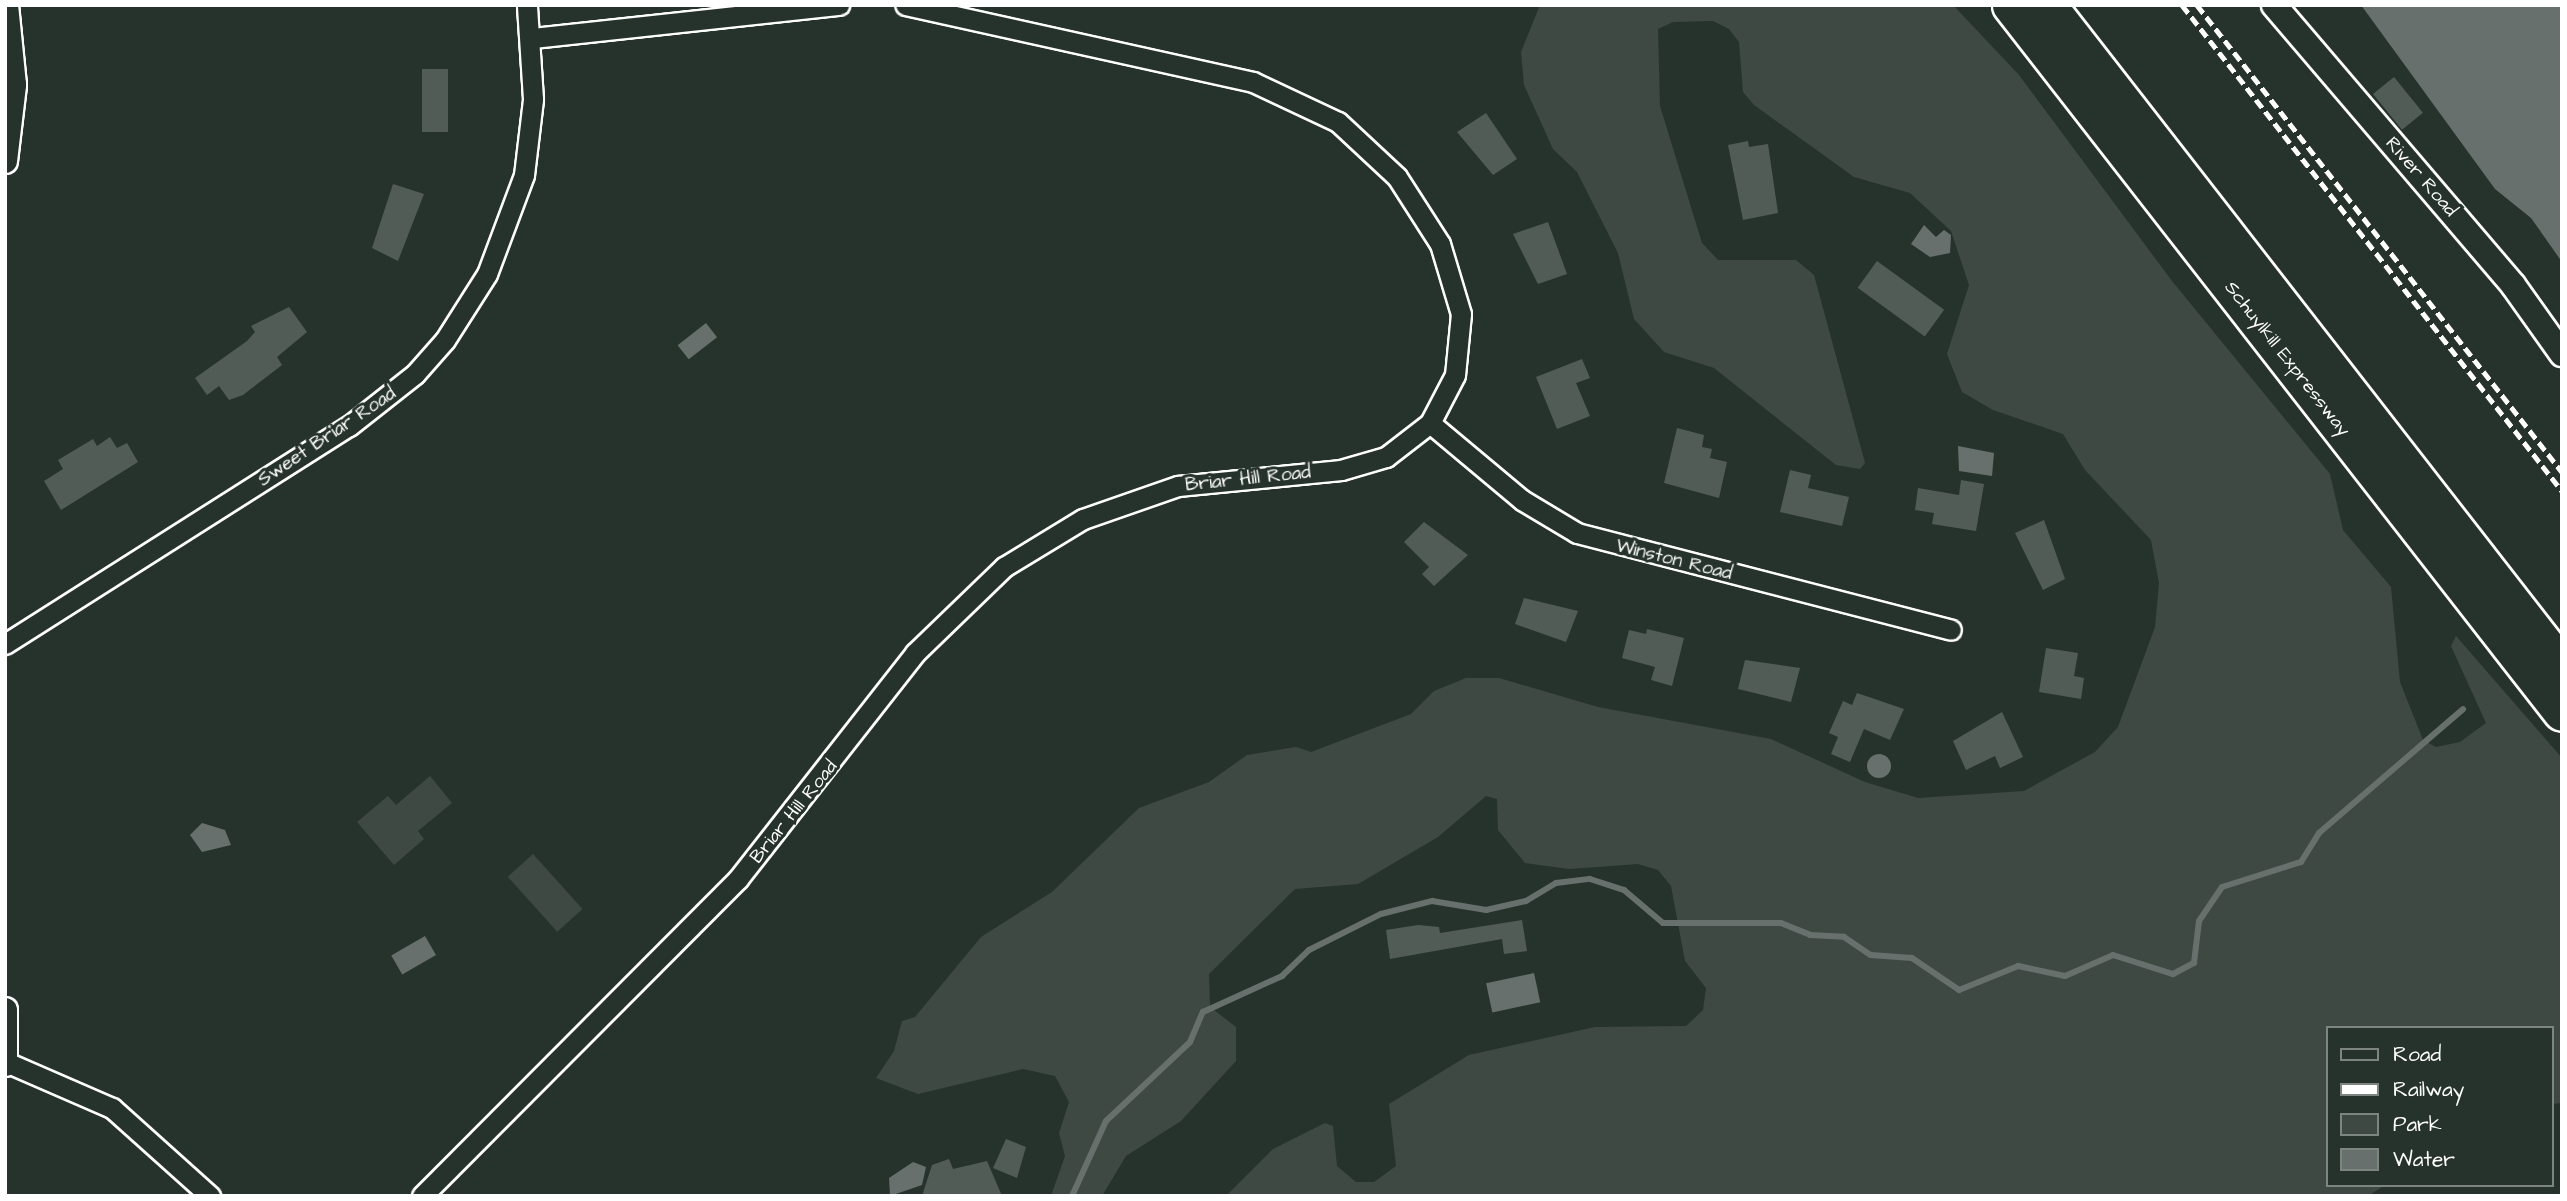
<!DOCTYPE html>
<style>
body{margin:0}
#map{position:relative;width:2567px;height:1201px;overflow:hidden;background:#26332d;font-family:"Architects Daughter",sans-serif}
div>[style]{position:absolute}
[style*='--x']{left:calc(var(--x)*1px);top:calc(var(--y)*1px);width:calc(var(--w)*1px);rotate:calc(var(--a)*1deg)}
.green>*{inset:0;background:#3e4944;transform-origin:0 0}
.water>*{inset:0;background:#67706c;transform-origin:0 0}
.round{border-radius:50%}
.stream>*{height:6px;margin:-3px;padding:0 3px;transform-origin:3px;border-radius:3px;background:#67706c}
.building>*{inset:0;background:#515c57;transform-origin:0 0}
.roads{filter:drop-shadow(2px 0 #fff) drop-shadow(-2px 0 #fff) drop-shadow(0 2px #fff) drop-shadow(0 -2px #fff)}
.minor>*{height:19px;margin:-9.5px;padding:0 9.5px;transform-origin:9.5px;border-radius:9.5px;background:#26332d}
.tertiary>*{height:24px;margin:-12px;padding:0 12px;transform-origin:12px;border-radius:12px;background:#26332d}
.motorway>*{height:37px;margin:-18.5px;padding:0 18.5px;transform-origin:18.5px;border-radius:18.5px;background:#26332d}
.rail>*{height:5px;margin-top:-2.5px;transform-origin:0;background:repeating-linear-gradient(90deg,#fff 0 10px,transparent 0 15px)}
span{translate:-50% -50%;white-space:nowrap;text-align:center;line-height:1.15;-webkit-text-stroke:6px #26332d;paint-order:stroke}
.street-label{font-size:19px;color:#fff}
.frame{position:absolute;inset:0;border:7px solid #fff;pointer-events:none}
.legend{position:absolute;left:2326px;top:1026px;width:228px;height:161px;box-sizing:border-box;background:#26332d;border:2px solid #7d8581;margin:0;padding:9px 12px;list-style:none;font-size:21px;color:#fff}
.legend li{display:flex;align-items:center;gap:14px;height:35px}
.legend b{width:35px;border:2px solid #7d8581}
</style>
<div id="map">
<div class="green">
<div style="clip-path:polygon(1540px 5px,1953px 5px,2019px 75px,2172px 281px,2330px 474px,2343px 530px,2391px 587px,2400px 682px,2423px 740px,2436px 747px,2460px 742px,2486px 723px,2451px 646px,2456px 636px,2562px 758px,2562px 1103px,2551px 1104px,2551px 1028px,2327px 1028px,2327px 1185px,2385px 1185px,2368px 1196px,1226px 1196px,1273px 1149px,1325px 1123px,1333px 1126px,1337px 1166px,1356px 1182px,1374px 1182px,1396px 1166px,1389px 1104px,1469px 1055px,1595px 1027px,1686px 1026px,1703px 1010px,1706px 988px,1685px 961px,1671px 886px,1658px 870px,1638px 864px,1569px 869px,1525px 863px,1498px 830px,1497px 799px,1486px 796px,1438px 837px,1358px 884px,1295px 889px,1209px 974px,1210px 1007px,1236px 1027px,1236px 1061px,1181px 1121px,1126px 1156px,1102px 1196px,1051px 1196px,1065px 1156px,1059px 1133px,1069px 1102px,1055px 1076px,1023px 1069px,918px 1094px,876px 1078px,894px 1051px,902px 1021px,915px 1017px,981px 937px,1052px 892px,1139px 808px,1209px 782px,1247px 755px,1296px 747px,1311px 752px,1411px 714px,1434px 691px,1466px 678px,1499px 678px,1598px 707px,1771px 739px,1865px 782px,1918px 798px,2024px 791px,2095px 752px,2118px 727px,2155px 627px,2159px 583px,2151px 540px,2085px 470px,2063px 434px,1993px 410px,1962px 392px,1947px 354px,1969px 285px,1951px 231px,1910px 193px,1854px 177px,1754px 105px,1743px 92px,1739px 42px,1729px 29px,1713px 21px,1673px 22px,1658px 29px,1660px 106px,1702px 243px,1718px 260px,1796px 260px,1814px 275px,1865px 463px,1860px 469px,1836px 465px,1714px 368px,1664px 352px,1634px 319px,1618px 253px,1577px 172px,1553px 149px,1524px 85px,1521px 52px)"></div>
<div style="clip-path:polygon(430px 776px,452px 803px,418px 831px,424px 839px,394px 865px,357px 822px,388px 796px,396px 805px)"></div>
<div style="left:533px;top:854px;width:74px;height:34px;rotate:48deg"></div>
</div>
<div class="water">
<div style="clip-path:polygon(2361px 5px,2562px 5px,2562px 262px,2531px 218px,2495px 189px)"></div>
<div style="clip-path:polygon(1924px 225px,1936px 237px,1944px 230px,1951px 235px,1950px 253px,1930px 257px,1911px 244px)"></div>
<div style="left:706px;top:323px;width:18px;height:36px;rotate:52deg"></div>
<div style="clip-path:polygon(1958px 446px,1994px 453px,1992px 476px,1959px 471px)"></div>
<div class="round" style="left:1867px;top:754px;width:24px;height:24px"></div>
<div style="clip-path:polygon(202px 823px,225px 830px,231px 845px,202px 852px,190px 835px)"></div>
<div style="left:425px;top:936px;width:22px;height:39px;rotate:60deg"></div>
<div style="left:1534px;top:973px;width:30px;height:49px;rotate:78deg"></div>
<div style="clip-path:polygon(913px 1162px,926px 1167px,922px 1185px,890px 1196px,889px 1178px)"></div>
</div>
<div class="stream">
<div style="--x:1072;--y:1196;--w:82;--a:-65.6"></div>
<div style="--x:1106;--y:1121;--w:115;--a:-43.2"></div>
<div style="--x:1190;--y:1042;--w:33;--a:-67"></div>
<div style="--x:1203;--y:1012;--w:87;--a:-24.5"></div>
<div style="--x:1282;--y:976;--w:37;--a:-44"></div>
<div style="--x:1309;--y:950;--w:80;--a:-26.6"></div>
<div style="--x:1381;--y:914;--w:53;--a:-14.3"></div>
<div style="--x:1432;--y:901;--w:55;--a:9.5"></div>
<div style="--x:1486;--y:910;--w:41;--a:-12.7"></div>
<div style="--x:1526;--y:901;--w:35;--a:-31"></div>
<div style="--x:1556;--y:883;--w:34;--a:-7"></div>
<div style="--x:1590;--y:879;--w:36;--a:18"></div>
<div style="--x:1624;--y:890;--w:51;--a:40.2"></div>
<div style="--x:1663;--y:923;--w:118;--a:0"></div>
<div style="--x:1781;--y:923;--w:31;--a:22"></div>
<div style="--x:1810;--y:935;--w:34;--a:3"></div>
<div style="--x:1844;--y:937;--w:32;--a:34"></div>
<div style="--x:1871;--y:955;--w:41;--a:4.2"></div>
<div style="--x:1912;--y:958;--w:57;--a:34.2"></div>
<div style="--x:1959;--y:990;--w:64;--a:-22.1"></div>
<div style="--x:2018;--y:966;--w:48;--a:12"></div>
<div style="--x:2065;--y:976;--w:52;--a:-23.6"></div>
<div style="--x:2113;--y:955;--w:63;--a:17.6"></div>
<div style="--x:2173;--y:974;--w:24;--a:-28"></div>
<div style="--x:2194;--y:963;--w:42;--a:-83.2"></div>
<div style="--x:2199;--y:921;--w:41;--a:-55.9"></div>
<div style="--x:2222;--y:887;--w:83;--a:-17.6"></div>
<div style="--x:2301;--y:862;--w:34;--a:-58"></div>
<div style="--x:2319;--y:833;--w:190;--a:-40.7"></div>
</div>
<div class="building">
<div style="left:422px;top:69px;width:26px;height:63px"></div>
<div style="left:2394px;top:77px;width:46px;height:27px;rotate:51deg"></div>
<div style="clip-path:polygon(1486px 113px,1517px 159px,1493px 175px,1457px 132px)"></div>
<div style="clip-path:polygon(1748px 141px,1749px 147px,1768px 144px,1778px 213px,1743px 220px,1728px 145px)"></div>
<div style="clip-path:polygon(393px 184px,424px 194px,398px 261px,372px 248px)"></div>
<div style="clip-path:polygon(1548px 222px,1567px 274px,1538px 284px,1513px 234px)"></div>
<div style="left:1877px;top:261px;width:83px;height:33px;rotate:36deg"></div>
<div style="clip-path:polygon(289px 307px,307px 332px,277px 357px,282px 365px,243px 395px,229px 400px,219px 386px,207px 395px,195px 378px,247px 341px,255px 332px,251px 326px)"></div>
<div style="clip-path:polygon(1582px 359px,1590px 378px,1576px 383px,1590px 416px,1557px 429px,1536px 377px)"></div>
<div style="clip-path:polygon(1677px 428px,1704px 435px,1702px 447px,1712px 449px,1710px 458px,1727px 462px,1719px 498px,1664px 483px)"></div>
<div style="clip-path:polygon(110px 437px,117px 448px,127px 443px,138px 462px,61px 510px,44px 481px,63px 469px,58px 460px,93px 439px,97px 446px)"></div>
<div style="clip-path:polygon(1790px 470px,1811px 475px,1808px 488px,1849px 497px,1842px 526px,1780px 512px)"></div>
<div style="clip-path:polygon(1961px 480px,1984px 484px,1976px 531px,1932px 524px,1934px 513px,1915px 510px,1918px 488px,1959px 495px)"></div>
<div style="clip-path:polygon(2044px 520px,2065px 579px,2043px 590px,2015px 533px)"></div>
<div style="clip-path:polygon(1424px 522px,1468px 555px,1434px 586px,1422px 574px,1429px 567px,1404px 542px)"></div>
<div style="clip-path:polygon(1524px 598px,1578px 611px,1566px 642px,1515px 624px)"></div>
<div style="clip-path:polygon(1647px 629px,1684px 638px,1672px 686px,1651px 680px,1655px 667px,1622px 658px,1629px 630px,1646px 634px)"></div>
<div style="clip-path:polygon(2046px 648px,2078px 653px,2074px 676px,2084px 678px,2081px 699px,2039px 692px)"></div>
<div style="clip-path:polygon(1745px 660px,1800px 668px,1791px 702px,1738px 689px)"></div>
<div style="clip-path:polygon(1857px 693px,1904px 709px,1890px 740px,1864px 729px,1850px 762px,1831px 754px,1838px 737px,1829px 733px,1843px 701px,1852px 705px)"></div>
<div style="clip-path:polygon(2002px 712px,2023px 757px,2000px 768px,1995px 756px,1966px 770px,1953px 741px)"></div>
<div style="clip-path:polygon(1522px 920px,1527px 951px,1504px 954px,1502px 939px,1390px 959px,1386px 930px,1418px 925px,1439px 927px,1440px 933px)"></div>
<div style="clip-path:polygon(1006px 1139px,1026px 1147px,1017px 1178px,993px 1168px)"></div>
<div style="clip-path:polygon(949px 1159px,953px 1169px,987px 1161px,1002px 1196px,922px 1196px,932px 1165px)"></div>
</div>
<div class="roads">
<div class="minor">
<div style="--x:533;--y:38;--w:308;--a:-6.2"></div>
<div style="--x:1430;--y:423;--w:120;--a:39.9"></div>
<div style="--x:1522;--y:500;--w:64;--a:31"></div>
<div style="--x:1577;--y:533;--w:386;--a:14.5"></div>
<div style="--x:5;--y:644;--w:407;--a:-32.4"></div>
<div style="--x:349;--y:426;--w:84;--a:-38.2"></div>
<div style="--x:415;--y:374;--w:45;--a:-48.6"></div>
<div style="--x:445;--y:340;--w:78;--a:-57.5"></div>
<div style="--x:487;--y:274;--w:106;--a:-69.5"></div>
<div style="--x:524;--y:175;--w:77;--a:-83.2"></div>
<div style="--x:533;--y:99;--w:94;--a:-93.7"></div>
<div style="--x:6;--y:1062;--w:116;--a:23.5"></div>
<div style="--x:112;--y:1108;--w:132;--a:41.9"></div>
<div style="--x:422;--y:1196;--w:448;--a:-45.1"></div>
<div style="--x:738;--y:879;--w:287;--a:-51.9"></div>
<div style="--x:915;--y:653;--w:124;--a:-44"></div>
<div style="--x:1004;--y:567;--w:92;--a:-31.3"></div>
<div style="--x:1083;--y:519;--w:101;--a:-19.2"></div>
<div style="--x:1178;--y:486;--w:164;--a:-5.6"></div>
<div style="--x:1341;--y:470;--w:47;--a:-16.1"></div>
<div style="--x:1386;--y:457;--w:56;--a:-37.7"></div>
<div style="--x:1430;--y:423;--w:54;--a:-62.5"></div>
<div style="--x:1455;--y:375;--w:61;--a:-84.4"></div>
<div style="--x:1461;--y:314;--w:73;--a:-106.7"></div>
<div style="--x:1440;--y:244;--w:80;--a:-122.7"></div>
<div style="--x:1397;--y:177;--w:81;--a:-137"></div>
<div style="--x:1338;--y:122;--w:94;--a:-154.8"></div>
<div style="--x:1253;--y:82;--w:356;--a:-167.5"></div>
</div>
<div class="tertiary">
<div style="--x:2274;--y:5;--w:368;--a:49.5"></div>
<div style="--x:2513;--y:285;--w:85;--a:54.6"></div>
<div style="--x:5;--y:161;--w:77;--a:-83.2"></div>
<div style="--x:14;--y:85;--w:80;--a:-95.7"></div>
<div style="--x:5;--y:1010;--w:54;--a:90"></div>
</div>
<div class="motorway">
<div style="--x:2011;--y:5;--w:896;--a:52.07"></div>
<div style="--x:2047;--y:5;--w:839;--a:52.12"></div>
</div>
</div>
<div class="rail">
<div style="--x:2182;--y:5;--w:617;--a:51.98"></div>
<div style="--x:2197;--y:5;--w:593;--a:51.99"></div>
</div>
<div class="street-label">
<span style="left:2421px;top:177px;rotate:49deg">River Road</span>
<span style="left:2287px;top:359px;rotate:52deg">Schuylkill Expressway</span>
<span style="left:327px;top:437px;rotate:-34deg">Sweet Briar Road</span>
<span style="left:1248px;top:479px;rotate:-6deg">Briar Hill Road</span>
<span style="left:1674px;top:560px;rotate:14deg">Winston Road</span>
<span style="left:794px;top:812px;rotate:-51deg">Briar Hill Road</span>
</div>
<div class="frame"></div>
<ul class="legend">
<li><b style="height:9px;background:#26332d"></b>Road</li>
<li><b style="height:9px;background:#fff"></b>Railway</li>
<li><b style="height:19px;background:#3e4944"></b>Park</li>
<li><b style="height:19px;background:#67706c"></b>Water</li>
</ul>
</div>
